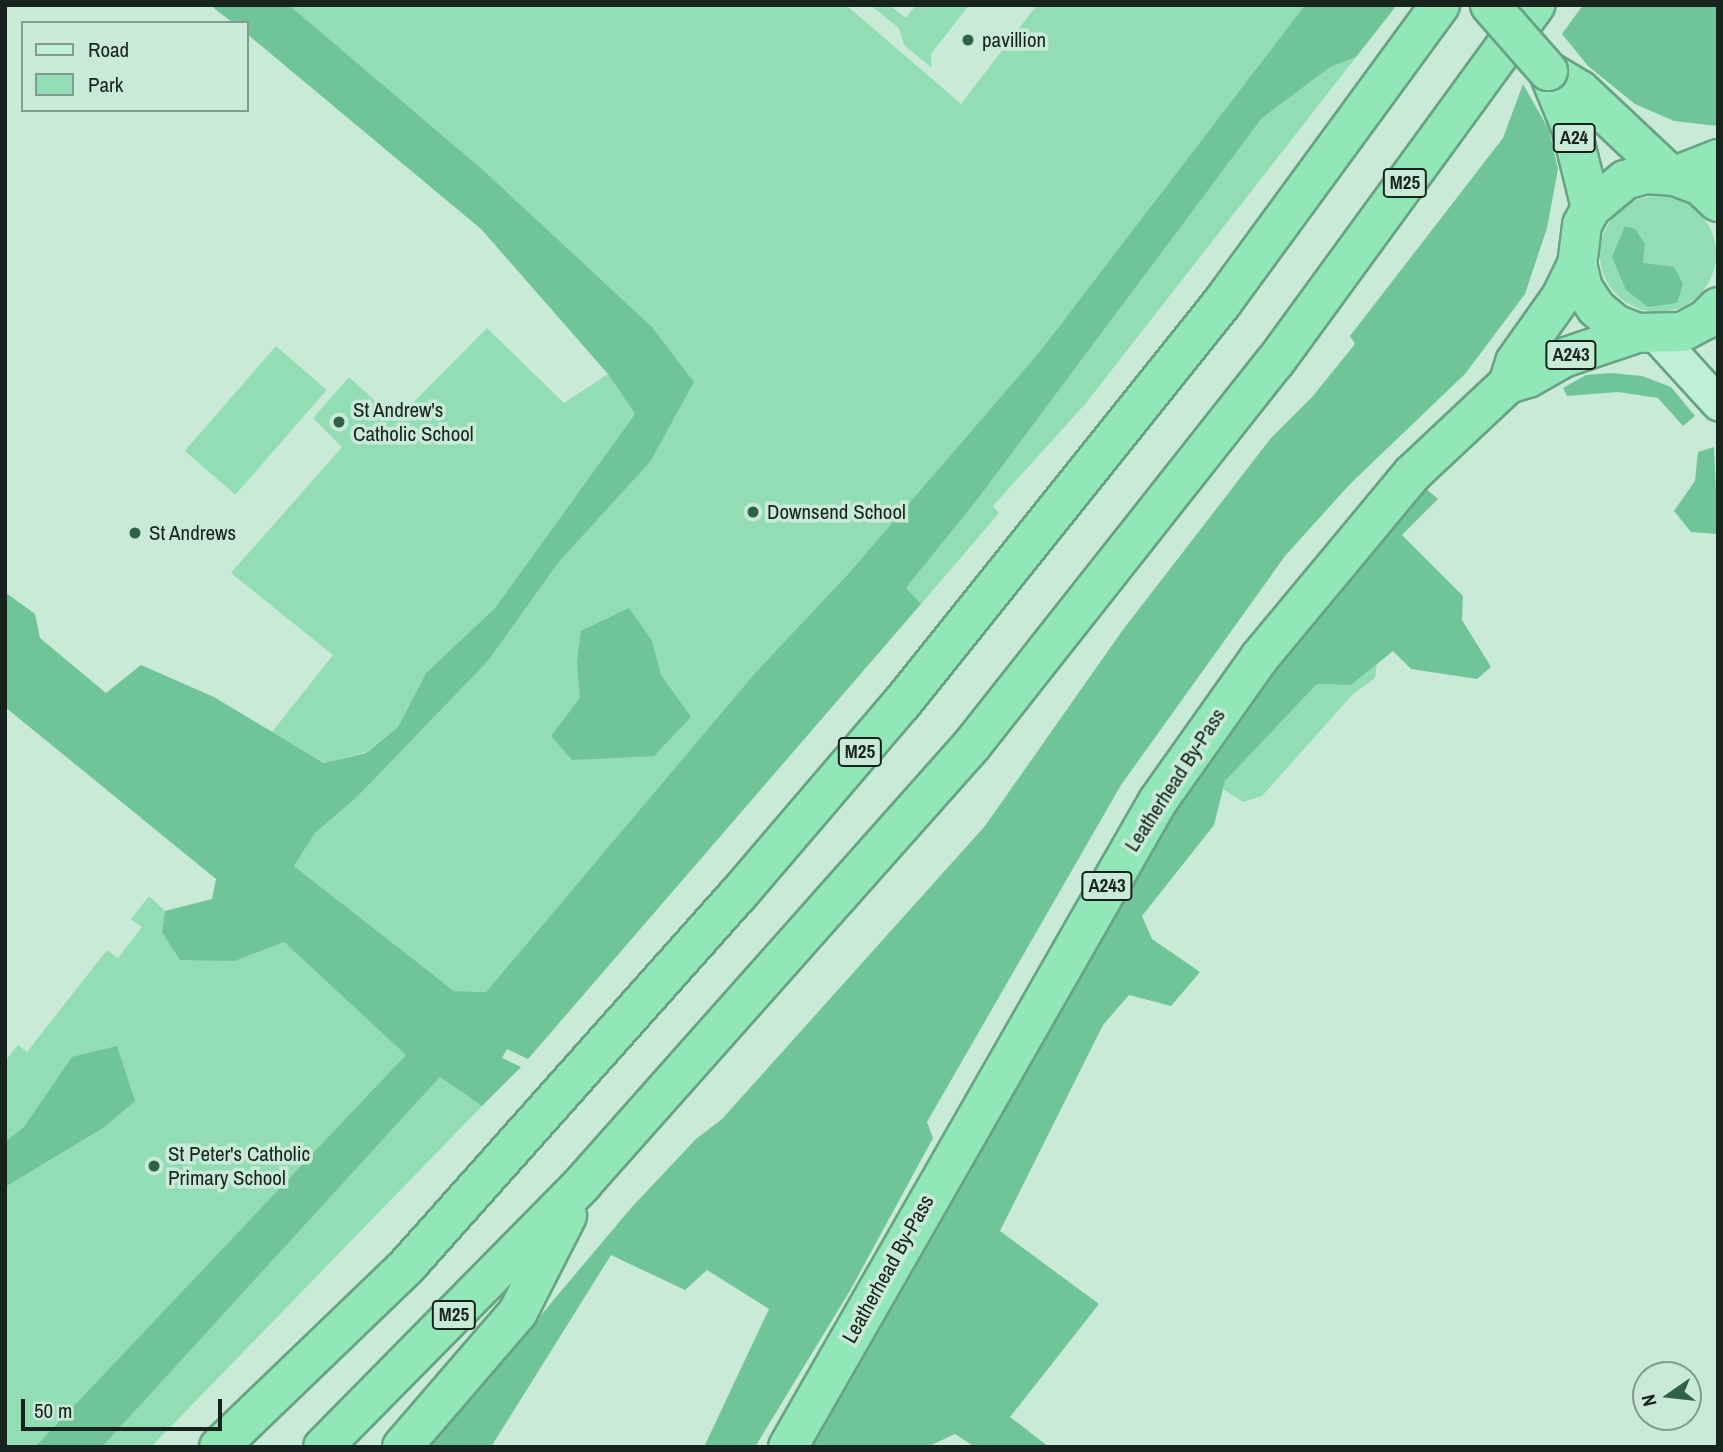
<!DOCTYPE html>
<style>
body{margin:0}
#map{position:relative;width:1723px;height:1452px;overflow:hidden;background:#c8ead6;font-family:"Archivo Narrow",sans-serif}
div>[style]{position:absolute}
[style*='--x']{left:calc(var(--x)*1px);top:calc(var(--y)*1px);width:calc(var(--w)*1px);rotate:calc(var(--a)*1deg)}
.green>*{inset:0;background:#92ddb3;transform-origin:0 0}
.round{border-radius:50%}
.forest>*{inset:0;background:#70c598}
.roads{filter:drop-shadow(2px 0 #67a382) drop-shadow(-2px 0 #67a382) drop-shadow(0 2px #67a382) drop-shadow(0 -2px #67a382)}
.major>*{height:33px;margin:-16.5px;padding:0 16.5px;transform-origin:16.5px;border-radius:16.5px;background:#bef1d4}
.highway>*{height:38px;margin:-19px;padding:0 19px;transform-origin:19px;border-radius:19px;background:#92e7b8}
.bridges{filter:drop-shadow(2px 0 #67a382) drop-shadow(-2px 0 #67a382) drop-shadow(0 2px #67a382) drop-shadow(0 -2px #67a382)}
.highway-bridge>*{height:38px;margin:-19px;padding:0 19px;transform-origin:19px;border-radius:19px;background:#92e7b8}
.dots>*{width:19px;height:19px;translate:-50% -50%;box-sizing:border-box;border:4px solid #c8ead6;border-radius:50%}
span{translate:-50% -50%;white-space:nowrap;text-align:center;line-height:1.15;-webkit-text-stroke:7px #c8ead6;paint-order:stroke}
.shield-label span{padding:2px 5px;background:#c8ead6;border:2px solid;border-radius:5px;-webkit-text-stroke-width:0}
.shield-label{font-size:19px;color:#17241d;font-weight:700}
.poi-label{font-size:21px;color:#17241d}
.left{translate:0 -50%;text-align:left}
.street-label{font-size:21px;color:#17241d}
.frame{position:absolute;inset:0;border:7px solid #17241d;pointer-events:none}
.legend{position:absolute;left:21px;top:21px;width:228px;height:91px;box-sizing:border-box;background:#c8ead6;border:2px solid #819b8c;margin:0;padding:9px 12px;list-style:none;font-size:21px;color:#17241d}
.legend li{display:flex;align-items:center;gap:14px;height:35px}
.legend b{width:35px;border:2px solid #819b8c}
.north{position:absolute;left:1632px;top:1361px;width:70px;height:70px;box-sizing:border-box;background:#c8ead6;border:2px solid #819b8c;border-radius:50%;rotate:256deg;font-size:19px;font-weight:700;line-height:28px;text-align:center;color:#17241d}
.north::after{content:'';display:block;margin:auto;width:24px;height:32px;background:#2f6348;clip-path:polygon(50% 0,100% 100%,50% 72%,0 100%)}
.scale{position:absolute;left:21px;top:1399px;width:201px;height:32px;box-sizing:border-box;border:4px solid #17241d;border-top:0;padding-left:9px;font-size:21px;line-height:24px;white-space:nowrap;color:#17241d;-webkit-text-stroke:5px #c8ead6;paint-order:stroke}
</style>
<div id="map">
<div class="green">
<div style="clip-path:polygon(289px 5px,846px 5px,961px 104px,1037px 5px,1305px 5px,1041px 350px,849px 573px,755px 673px,486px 992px,454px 991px,294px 866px,315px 833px,357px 797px,488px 661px,558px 563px,650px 462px,651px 326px,482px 169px)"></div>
<div style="clip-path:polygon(870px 5px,889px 5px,906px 18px,916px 5px,969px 5px,931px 54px,931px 67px,904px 45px,899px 28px)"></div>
<div style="clip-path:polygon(1356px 57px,1086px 403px,993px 506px,999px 513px,921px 604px,905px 589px,980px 496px,1262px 118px,1330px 66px)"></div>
<div class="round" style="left:1600px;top:196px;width:116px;height:116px"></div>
<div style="clip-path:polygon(487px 328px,564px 403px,608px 374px,635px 414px,495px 608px,426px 673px,398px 727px,366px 752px,325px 763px,272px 732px,333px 655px,231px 573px,342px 447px,313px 418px,349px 377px,396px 420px)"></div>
<div style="left:276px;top:346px;width:67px;height:139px;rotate:41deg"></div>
<div style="clip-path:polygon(1377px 664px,1375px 678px,1353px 694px,1262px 796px,1243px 802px,1223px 789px,1225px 781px,1317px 684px,1351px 685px)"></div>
<div style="clip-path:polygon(149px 896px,165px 911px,162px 932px,235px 961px,284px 942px,407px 1055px,35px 1447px,5px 1447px,5px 1061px,18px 1045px,27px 1052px,107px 950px,118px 958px,142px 927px,131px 919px)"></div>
<div style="clip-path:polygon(440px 1077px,482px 1106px,151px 1447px,102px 1447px)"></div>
</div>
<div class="forest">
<div style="clip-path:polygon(210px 5px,289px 5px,482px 169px,651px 326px,694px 382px,650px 462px,558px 563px,488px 661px,357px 797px,315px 833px,294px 866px,454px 991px,486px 992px,755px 673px,849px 573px,1041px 350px,1305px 5px,1397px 5px,1356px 57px,1330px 67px,1262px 118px,980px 496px,906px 588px,921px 604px,528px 1059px,507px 1049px,502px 1058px,521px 1067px,482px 1106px,440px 1077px,102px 1447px,35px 1447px,406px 1055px,284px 942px,235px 961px,180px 960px,162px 932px,165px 911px,212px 899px,216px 879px,5px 707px,5px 592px,35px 614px,40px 638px,106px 693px,141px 665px,214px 697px,324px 763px,366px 753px,398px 727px,426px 673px,495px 608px,635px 414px,608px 374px,481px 229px,247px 34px,247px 23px,233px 23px)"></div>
<div style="clip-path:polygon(1583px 5px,1718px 5px,1718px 126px,1674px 121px,1635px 104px,1588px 66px,1562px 34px)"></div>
<div style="clip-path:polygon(1523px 84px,1549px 130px,1558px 169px,1547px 228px,1525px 294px,1465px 374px,1350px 484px,1285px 556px,1121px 785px,927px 1122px,933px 1138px,851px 1289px,755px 1447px,704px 1447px,769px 1309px,707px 1270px,685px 1290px,611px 1255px,491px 1447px,430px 1447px,631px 1208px,696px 1139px,722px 1119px,985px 826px,1122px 631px,1271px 438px,1313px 396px,1355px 344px,1350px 336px,1503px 138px)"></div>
<div style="clip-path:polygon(1625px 226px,1635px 229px,1645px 244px,1643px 263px,1674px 267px,1683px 284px,1677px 303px,1648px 307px,1626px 290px,1612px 257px)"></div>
<div style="clip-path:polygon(1611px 373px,1642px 376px,1671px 387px,1695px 416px,1683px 426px,1658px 398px,1618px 392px,1567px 396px,1563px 388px,1586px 375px)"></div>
<div style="clip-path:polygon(1714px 447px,1718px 534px,1691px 532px,1674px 511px,1695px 481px,1698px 452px)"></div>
<div style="clip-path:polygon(1424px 487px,1438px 499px,1402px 535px,1463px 596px,1462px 620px,1491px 667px,1477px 679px,1411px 669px,1393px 651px,1351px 685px,1317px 684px,1225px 781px,1214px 825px,1142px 916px,1152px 939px,1200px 972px,1171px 1006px,1129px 995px,1103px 1025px,1000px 1231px,1099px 1304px,1010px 1417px,1049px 1447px,975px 1447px,955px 1434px,927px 1447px,807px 1447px,1113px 898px,1287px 640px)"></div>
<div style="clip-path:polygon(629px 608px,652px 641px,661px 675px,691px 717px,654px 756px,572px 760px,551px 736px,580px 698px,577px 662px,581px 631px)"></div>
<div style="clip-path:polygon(117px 1046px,135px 1101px,103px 1128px,5px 1187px,5px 1142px,24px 1127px,72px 1057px)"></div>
</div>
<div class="roads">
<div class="major">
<div style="--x:1657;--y:336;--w:91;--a:47.7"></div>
</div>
<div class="highway">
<div style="--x:1548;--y:71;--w:37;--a:31"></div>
<div style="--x:1580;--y:90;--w:122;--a:43.3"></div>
<div style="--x:1548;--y:71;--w:61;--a:67.7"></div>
<div style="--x:1571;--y:127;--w:83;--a:76.1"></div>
<div style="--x:1675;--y:176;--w:46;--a:-21.6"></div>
<div style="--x:1718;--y:202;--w:23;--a:-137"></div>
<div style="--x:1701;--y:186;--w:28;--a:-159"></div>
<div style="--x:1675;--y:176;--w:29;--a:-176"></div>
<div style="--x:1646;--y:174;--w:22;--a:164"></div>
<div style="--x:1625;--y:180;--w:44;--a:140.5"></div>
<div style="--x:1591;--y:208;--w:19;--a:118"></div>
<div style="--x:1582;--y:225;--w:39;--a:97"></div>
<div style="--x:1577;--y:264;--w:25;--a:76"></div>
<div style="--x:1583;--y:288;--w:24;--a:57"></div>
<div style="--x:1596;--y:308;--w:25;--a:40"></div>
<div style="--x:1615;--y:324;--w:24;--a:22"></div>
<div style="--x:1637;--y:333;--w:45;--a:-1.3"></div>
<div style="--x:1682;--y:332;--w:26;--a:-28"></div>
<div style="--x:1705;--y:320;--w:18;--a:-45"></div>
<div style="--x:1508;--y:384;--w:23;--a:-72"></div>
<div style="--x:1515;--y:362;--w:80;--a:-54.7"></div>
<div style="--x:1561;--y:297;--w:37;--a:-64"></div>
<div style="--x:219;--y:1447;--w:261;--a:-43.9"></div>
<div style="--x:407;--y:1266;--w:496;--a:-48.3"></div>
<div style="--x:737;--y:896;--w:254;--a:-49.5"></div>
<div style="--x:902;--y:703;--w:512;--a:-51.34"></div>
<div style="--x:1222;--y:303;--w:369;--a:-53.8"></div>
<div style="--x:323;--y:1447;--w:371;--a:-45.4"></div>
<div style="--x:583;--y:1183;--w:586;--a:-48.39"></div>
<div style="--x:972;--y:745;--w:488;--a:-51.7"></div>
<div style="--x:1275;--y:362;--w:442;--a:-53.9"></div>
<div style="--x:402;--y:1447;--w:178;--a:-49.3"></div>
<div style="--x:518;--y:1312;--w:108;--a:-63"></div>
<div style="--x:788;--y:1447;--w:744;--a:-60.2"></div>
<div style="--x:1158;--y:801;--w:176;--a:-54.7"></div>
<div style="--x:1260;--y:657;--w:238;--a:-50.3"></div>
<div style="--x:1412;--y:474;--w:132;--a:-43.2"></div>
<div style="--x:1508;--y:384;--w:21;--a:-17"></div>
<div style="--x:1528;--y:378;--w:40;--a:-29.7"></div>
<div style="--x:1563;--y:358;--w:78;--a:-18.7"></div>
</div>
</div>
<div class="bridges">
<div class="highway-bridge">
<div style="--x:1490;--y:5;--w:88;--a:48.7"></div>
</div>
</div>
<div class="dots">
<div style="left:968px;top:40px;background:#2f6348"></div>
<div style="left:339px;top:422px;background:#2f6348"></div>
<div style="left:753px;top:512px;background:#2f6348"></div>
<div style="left:135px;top:533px;background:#2f6348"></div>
<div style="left:154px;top:1166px;background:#2f6348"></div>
</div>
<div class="shield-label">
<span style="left:1574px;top:138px">A24</span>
<span style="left:1405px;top:183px">M25</span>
<span style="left:1571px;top:355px">A243</span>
<span style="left:860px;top:752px">M25</span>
<span style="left:1107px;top:886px">A243</span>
<span style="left:454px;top:1315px">M25</span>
</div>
<div class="poi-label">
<span class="left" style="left:982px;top:40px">pavillion</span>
<span class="left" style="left:353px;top:422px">St Andrew's<br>Catholic School</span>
<span class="left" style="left:767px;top:512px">Downsend School</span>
<span class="left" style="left:149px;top:533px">St Andrews</span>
<span class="left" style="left:168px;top:1166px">St Peter's Catholic<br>Primary School</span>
</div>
<div class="street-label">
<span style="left:1175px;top:780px;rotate:-57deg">Leatherhead By-Pass</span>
<span style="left:888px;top:1269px;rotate:-61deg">Leatherhead By-Pass</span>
</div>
<div class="frame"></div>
<ul class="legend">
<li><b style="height:9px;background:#bef1d4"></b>Road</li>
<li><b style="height:19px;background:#92ddb3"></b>Park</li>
</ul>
<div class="north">N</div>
<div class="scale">50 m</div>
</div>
